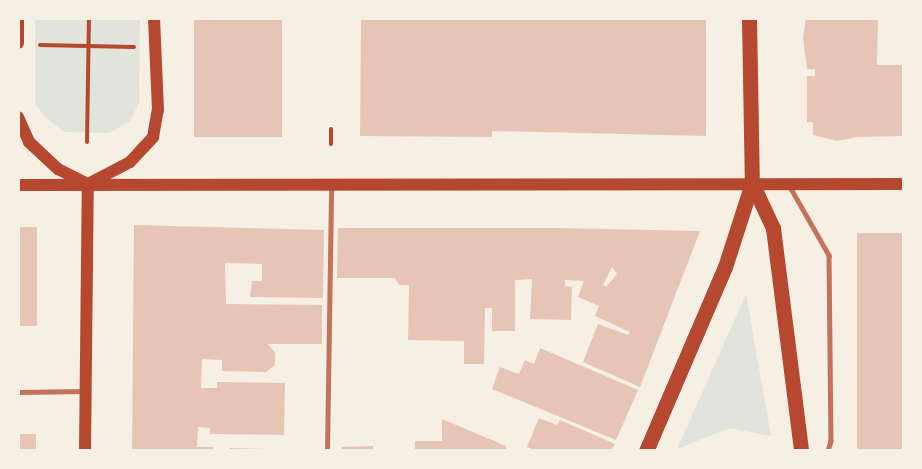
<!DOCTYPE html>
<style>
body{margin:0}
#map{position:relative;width:922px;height:469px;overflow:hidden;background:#f6efe4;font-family:Cabin,sans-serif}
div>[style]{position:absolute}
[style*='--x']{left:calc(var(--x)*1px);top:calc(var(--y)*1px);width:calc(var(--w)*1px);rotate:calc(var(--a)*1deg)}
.green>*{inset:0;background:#e2e4dc}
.building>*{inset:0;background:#e6c5b7;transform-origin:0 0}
.path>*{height:4px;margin:-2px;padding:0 2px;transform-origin:2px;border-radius:2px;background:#b5482f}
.service>*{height:4.5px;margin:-2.25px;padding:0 2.25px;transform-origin:2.25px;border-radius:2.25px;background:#c5725c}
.secondary>*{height:12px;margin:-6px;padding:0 6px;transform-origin:6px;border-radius:6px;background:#b5482f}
.primary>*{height:15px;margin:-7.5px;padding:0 7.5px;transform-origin:7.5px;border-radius:7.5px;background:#b5482f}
span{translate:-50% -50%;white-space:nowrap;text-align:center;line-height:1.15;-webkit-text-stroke:4.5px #f6efe4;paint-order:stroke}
.frame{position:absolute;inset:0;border:20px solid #f6efe4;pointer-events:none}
</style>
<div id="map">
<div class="green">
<div style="clip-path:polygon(35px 18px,140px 18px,139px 103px,130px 121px,109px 133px,64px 132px,45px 117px,35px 104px)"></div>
<div style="clip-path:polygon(746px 294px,771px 436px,730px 428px,677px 449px)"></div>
</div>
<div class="building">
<div style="left:194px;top:18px;width:88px;height:119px"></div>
<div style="clip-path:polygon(361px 18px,706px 18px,706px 136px,492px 131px,492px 137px,360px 136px)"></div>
<div style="clip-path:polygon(806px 18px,878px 18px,877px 65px,904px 65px,904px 136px,857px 137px,837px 141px,813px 135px,813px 122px,807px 122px,807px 76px,815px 76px,815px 69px,807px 69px,803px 38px)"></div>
<div style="clip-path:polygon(134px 225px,324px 230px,323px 298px,250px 297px,252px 281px,262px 281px,262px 264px,225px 263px,226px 304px,322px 305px,322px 344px,268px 344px,275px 353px,275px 365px,266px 372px,222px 371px,222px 360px,202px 359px,201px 388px,217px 388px,217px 382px,285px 383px,284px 435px,210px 434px,210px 428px,198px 427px,197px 447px,213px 447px,213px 451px,132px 451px)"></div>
<div style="left:18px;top:227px;width:19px;height:99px"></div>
<div style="clip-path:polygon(evenodd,338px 228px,556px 228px,700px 231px,640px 387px,583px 362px,598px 324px,628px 335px,630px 332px,595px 316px,599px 306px,578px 297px,584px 281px,565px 280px,565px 286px,572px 287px,571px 320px,530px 319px,532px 279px,515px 280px,515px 331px,492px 331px,492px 308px,485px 308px,484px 364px,464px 364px,464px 341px,408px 340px,409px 285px,399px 285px,395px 278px,337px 278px,338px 228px,612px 267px,617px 274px,606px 287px,603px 285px,612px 267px)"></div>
<div style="left:857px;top:233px;width:47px;height:218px"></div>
<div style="clip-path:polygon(540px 348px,638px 390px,616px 440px,492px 389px,500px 367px,519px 374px,525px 360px,534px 364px)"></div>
<div style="clip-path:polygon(539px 418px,557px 425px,560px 420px,615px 444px,611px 451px,537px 451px,527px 447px)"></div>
<div style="clip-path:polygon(442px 419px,506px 446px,506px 451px,415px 451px,415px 441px,442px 441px)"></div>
<div style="left:18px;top:434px;width:18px;height:17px"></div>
<div style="clip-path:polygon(373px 446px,373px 451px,342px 451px,342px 447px)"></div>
<div style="clip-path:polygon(230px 448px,268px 449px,268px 451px,230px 451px)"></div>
</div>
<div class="path">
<div style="--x:40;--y:45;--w:94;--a:1.2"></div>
<div style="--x:87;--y:142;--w:124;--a:-89.1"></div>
<div style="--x:331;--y:144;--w:15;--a:-90"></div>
</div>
<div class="service">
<div style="--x:789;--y:185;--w:81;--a:60.3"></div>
<div style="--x:829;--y:255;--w:186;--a:89.4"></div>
<div style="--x:831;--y:441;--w:10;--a:107"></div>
<div style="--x:18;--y:392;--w:67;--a:-0.9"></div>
<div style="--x:327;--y:451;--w:265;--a:-89.1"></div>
</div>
<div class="secondary">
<div style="--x:18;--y:43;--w:25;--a:-90"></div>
<div style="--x:18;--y:117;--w:27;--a:66"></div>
<div style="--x:29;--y:142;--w:40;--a:43"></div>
<div style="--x:58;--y:169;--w:34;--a:27"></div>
<div style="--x:88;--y:184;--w:47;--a:-27.6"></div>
<div style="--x:130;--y:162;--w:34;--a:-47"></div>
<div style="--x:153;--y:137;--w:27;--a:-80"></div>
<div style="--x:158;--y:110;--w:92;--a:-92.5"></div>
<div style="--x:18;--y:185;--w:886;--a:-0.06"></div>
<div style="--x:85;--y:451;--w:267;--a:-89.4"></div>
</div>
<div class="primary">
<div style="--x:749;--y:18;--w:165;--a:89"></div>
<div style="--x:752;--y:183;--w:50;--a:65"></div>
<div style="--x:773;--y:228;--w:225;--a:82.8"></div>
<div style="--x:646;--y:451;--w:200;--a:-66.8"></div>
<div style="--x:725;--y:267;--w:88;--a:-72.2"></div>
</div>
<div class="frame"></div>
</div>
